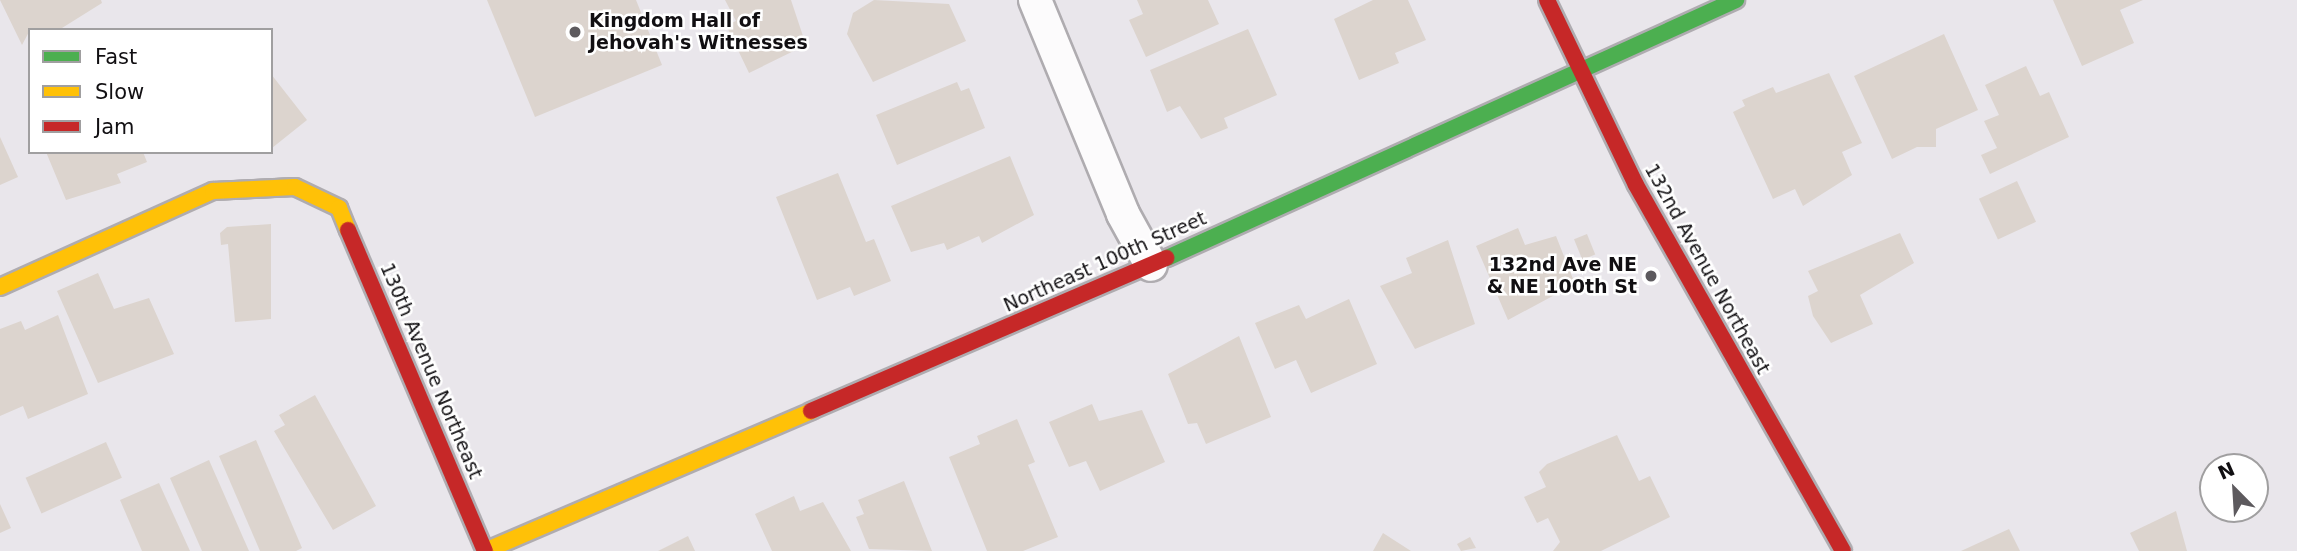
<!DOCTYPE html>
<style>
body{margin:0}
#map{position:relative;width:2297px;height:551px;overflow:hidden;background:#e9e6eb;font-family:"DejaVu Sans",sans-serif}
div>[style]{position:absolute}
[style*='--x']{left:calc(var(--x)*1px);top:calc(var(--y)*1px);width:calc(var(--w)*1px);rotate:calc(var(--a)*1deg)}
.building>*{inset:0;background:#dcd4ce;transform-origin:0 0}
.roads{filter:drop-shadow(2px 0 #afacb0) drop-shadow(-2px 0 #afacb0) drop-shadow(0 2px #afacb0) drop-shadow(0 -2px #afacb0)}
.street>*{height:32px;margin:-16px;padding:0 16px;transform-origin:16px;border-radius:16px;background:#fcfbfc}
.fast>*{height:16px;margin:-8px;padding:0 8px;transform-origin:8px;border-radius:8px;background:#4caf50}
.slow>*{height:16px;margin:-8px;padding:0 8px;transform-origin:8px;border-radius:8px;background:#ffc107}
.jam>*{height:16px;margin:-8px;padding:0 8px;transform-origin:8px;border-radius:8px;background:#c62828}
.dots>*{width:19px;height:19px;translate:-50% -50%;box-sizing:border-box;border:4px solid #fff;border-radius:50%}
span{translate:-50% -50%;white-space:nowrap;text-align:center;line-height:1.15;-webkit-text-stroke:5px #fff;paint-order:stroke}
.poi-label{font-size:19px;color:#110f12;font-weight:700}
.left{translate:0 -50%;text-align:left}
.right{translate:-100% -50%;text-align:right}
.street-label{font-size:19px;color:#110f12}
.legend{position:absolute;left:28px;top:28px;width:245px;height:126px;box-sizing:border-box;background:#fff;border:2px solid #a09fa0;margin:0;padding:9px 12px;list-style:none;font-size:21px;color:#110f12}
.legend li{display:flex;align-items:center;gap:14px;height:35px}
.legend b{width:35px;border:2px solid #a09fa0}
.north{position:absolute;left:2199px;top:453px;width:70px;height:70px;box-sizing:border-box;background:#fff;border:2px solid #a09fa0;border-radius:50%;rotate:336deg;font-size:19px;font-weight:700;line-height:28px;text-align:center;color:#110f12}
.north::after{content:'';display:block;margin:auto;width:24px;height:32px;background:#5d5a5e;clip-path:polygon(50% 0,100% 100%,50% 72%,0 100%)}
</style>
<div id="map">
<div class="building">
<div style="clip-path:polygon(0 0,101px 0,102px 3px,62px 28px,30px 30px,22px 45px)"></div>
<div style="clip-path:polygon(487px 0,636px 0,662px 65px,535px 117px)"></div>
<div style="clip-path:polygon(725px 0,791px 0,806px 45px,749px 73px,726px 25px,736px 21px)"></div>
<div style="clip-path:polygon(874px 0,949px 4px,966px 41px,873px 82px,847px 34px,853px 13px)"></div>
<div style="clip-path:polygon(1137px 0,1208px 0,1219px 24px,1146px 57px,1129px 20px,1143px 14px)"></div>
<div style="clip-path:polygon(1373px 0,1408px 0,1426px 40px,1395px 53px,1399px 63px,1359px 80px,1334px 19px)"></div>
<div style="clip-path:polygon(2053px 0,2143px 0,2120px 10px,2134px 43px,2082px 66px)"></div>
<div style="clip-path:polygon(1248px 29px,1277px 95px,1224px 118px,1228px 128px,1201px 139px,1180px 106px,1167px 112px,1150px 70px)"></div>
<div style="clip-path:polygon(1944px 34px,1978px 110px,1936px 129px,1936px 147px,1917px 147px,1892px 159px,1854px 76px)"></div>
<div style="clip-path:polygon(2026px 66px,2040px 96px,2049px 92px,2069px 137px,1990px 174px,1981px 155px,1997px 148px,1984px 121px,1999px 115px,1985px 85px)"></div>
<div style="clip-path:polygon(1829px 73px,1862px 143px,1842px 152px,1852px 175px,1803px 206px,1795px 189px,1773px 199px,1733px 112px,1745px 106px,1742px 100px,1773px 87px,1776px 93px)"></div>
<div style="clip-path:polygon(271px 74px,307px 120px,272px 148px,271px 146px)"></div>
<div style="clip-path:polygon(957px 82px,961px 91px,969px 88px,985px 128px,897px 165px,876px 115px)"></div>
<div style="clip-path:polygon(0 137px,18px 177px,0 185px)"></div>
<div style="clip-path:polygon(46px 152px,143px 152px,147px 162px,117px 174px,121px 183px,66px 200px)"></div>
<div style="clip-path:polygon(1010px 156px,1034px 215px,982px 243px,979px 236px,947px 250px,944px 243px,911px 252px,891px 206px)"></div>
<div style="clip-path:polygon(838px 173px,866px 242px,874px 239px,891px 281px,854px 296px,850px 287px,817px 300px,776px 197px)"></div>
<div style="left:2017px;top:181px;width:45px;height:42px;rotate:65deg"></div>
<div style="clip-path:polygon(271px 224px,271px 319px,235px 322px,228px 244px,221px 245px,220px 233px,227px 227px)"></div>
<div style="clip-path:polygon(1518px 228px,1525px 245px,1556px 236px,1575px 284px,1508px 320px,1476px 246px)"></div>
<div style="clip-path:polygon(1900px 233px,1914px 263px,1860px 295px,1873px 324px,1831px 343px,1813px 316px,1808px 296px,1818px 291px,1808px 271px)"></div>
<div style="left:1587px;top:234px;width:22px;height:14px;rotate:68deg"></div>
<div style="clip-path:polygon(1448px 240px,1475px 324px,1415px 349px,1380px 286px,1412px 273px,1406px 258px)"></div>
<div style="clip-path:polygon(98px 273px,114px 309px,149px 298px,174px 354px,98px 383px,57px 291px)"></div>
<div style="clip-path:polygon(1349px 299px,1377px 364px,1311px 393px,1296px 360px,1275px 369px,1255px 323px,1299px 305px,1306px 319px)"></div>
<div style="clip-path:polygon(58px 315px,88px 394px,28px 419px,23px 406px,0 416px,0 329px,21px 321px,25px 330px)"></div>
<div style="clip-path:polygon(1239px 336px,1271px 417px,1206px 444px,1197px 423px,1188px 424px,1168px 374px)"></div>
<div style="clip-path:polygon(315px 395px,376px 506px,333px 530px,274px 431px,285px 425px,279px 415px)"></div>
<div style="clip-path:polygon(1092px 404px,1099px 421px,1142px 410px,1165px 462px,1100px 491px,1086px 461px,1069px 467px,1049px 422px)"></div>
<div style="clip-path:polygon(1017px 419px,1035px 462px,1028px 465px,1058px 537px,1023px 551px,987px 551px,949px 457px,980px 444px,977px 436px)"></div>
<div style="clip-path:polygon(1617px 435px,1639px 481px,1650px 476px,1670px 517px,1601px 551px,1553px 551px,1560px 542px,1548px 518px,1537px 523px,1524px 497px,1546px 487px,1539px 472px,1547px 464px)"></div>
<div style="clip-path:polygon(256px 440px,302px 548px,296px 551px,260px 551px,219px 456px)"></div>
<div style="left:106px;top:442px;width:39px;height:88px;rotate:66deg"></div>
<div style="clip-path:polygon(209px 460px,249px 551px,202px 551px,170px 478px)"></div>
<div style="clip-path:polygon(904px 481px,932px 551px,869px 549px,856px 517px,864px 514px,858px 500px)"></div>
<div style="clip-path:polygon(159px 483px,190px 551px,142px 551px,120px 500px)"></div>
<div style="clip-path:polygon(794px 496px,800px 511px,823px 502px,851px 551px,772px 551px,755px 514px)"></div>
<div style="clip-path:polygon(0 504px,11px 528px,0 533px)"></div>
<div style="clip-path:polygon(2176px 511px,2187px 551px,2139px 551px,2130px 533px)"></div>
<div style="clip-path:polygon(2009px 529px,2020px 551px,1961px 551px)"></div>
<div style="clip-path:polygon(1383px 533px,1411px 551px,1373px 551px)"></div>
<div style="clip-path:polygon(688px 536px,695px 551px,658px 551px)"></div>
<div style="clip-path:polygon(1470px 537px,1476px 548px,1461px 551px,1457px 544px)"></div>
</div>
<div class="roads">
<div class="street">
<div style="--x:1035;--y:0;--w:231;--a:67.6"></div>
<div style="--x:1123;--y:214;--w:58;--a:61.2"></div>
</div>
<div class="fast">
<div style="--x:1167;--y:258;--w:625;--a:-24.39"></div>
</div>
<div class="slow">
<div style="--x:0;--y:287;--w:234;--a:-24.3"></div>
<div style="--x:213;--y:191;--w:82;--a:-2.8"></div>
<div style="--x:295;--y:187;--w:49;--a:25.5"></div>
<div style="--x:339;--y:208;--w:24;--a:68"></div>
<div style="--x:485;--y:551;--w:355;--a:-23.2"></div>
</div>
<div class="jam">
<div style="--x:1547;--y:0;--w:205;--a:64.3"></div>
<div style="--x:1636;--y:185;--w:420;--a:60.5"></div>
<div style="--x:348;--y:230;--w:349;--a:66.9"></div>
<div style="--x:811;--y:411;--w:387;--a:-23.3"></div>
</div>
</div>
<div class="dots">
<div style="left:575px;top:32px;background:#5d5a5e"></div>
<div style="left:1651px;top:276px;background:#5d5a5e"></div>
</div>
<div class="poi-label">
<span class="left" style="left:589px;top:32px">Kingdom Hall of<br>Jehovah's Witnesses</span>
<span class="right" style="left:1637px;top:276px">132nd Ave NE<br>&amp; NE 100th St</span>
</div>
<div class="street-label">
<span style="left:1105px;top:262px;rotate:-24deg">Northeast 100th Street</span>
<span style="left:1707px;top:269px;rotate:61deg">132nd Avenue Northeast</span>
<span style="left:431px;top:371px;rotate:67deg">130th Avenue Northeast</span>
</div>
<ul class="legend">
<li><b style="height:9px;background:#4caf50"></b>Fast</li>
<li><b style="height:9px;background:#ffc107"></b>Slow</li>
<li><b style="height:9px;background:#c62828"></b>Jam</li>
</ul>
<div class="north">N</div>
</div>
